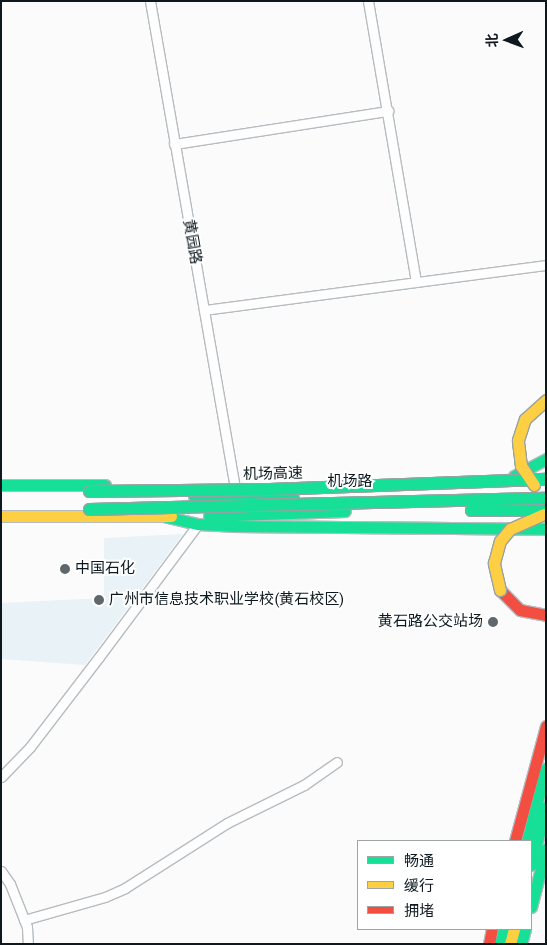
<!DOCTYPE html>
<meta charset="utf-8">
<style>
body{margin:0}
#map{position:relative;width:547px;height:945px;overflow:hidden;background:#fbfbfb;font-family:"Crimson Pro","Noto Sans SC",serif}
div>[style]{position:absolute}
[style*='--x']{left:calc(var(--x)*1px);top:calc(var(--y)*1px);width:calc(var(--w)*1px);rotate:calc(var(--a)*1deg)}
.built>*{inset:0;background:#e9f2f6}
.roads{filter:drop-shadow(1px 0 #b7bcc0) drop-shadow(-1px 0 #b7bcc0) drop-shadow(0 1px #b7bcc0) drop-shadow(0 -1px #b7bcc0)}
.street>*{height:9px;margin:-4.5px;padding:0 4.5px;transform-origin:4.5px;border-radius:4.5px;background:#fefefe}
.fast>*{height:11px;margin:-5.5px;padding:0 5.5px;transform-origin:5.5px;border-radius:5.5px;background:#16e098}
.slow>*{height:11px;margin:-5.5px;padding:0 5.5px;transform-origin:5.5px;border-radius:5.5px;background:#ffcf43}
.jam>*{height:11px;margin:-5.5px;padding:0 5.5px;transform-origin:5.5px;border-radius:5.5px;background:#f24e42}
.bridges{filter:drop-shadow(1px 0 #96a2a3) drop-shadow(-1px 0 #96a2a3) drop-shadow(0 1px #96a2a3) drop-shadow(0 -1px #96a2a3)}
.fast-bridge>*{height:11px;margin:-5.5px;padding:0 5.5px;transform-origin:5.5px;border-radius:5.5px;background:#16e098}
.slow-bridge>*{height:11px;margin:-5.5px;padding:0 5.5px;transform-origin:5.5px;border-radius:5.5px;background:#ffcf43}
.dots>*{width:14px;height:14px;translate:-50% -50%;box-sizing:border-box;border:2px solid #fff;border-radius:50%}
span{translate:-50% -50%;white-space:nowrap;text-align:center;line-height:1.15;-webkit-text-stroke:4px #fff;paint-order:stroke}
.street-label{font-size:15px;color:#0d191f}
.poi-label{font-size:15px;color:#0d191f}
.left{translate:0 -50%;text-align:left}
.right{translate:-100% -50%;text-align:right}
.frame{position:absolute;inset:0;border:2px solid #0d191f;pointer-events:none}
.legend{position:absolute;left:357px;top:840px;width:175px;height:90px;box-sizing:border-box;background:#fff;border:1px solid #9ea3a5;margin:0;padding:6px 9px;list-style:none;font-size:15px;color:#0d191f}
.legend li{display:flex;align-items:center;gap:10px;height:25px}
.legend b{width:25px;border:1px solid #9ea3a5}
.north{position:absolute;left:482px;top:15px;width:50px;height:50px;-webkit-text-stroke:4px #fff;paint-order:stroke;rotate:268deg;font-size:14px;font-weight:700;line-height:20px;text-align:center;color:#0d191f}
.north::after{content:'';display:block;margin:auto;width:18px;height:22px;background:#0d191f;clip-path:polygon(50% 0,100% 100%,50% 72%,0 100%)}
</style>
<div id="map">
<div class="built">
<div style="clip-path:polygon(183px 534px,85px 665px,1px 659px,1px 603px,104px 598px,104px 538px)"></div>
</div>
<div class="roads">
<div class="street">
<div style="--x:150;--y:1;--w:490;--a:80.1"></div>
<div style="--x:368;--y:1;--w:285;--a:80.3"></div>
<div style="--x:174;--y:144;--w:217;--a:-8.8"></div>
<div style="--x:204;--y:310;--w:345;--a:-7.5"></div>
<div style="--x:1;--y:777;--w:42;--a:-46"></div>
<div style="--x:30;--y:747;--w:113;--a:-52.5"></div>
<div style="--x:99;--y:657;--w:166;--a:-53.3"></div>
<div style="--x:1;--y:871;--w:16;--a:55"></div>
<div style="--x:10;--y:884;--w:46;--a:68.4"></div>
<div style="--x:27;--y:927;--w:17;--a:87"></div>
<div style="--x:24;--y:920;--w:84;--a:-15.9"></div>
<div style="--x:105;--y:897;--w:22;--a:-24"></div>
<div style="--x:125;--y:888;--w:121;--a:-32.5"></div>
<div style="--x:227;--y:823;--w:86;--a:-26.3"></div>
<div style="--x:304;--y:785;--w:40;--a:-34.9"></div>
</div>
<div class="fast">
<div style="--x:514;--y:476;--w:36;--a:-28"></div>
<div style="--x:1;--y:485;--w:104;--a:0"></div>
<div style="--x:194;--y:496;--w:99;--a:0.6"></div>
<div style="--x:163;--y:516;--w:36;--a:13"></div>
<div style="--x:198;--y:524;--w:34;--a:3"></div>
<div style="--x:232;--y:526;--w:314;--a:0.5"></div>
<div style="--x:209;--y:516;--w:136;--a:-2.1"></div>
<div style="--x:527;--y:841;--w:75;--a:-75.4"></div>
<div style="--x:531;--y:865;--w:60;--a:-75.5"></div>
<div style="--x:531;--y:907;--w:60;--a:-75.5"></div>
<div style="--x:500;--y:944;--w:16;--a:-75"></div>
<div style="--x:521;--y:944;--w:16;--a:-75"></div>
</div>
<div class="slow">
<div style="--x:1;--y:516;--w:170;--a:0"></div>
<div style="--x:510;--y:944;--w:16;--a:-75"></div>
</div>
<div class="jam">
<div style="--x:500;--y:590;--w:28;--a:45"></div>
<div style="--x:520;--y:610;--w:26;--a:11"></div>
<div style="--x:515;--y:841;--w:119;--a:-74.9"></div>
<div style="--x:489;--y:944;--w:15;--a:-79"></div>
</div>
</div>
<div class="bridges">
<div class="fast-bridge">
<div style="--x:89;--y:491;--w:180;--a:-0.6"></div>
<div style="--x:269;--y:489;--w:277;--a:-2.1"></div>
<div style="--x:89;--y:509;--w:457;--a:-1.4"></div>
<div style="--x:471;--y:510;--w:75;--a:0"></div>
</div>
<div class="slow-bridge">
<div style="--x:534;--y:485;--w:23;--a:-124"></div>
<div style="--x:521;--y:466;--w:26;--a:-97"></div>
<div style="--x:518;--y:440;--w:22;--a:-72"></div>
<div style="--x:525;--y:419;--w:28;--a:-42"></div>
<div style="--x:500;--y:590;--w:28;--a:-103"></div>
<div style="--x:494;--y:563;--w:23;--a:-75"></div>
<div style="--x:500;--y:541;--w:16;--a:-50"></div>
<div style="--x:510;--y:529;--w:37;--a:-24"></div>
</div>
</div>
<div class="dots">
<div style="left:65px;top:569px;background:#60686c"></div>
<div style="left:99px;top:600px;background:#60686c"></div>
<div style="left:493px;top:622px;background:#60686c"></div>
</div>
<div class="street-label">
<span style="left:192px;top:242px;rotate:80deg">黄园路</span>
<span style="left:273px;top:474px;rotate:-1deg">机场高速</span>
<span style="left:350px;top:482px">机场路</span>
</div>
<div class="poi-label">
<span class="left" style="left:75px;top:569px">中国石化</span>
<span class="left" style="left:109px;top:600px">广州市信息技术职业学校(黄石校区)</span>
<span class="right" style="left:483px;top:622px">黄石路公交站场</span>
</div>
<div class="frame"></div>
<ul class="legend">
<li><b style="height:6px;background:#16e098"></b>畅通</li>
<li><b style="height:6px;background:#ffcf43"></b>缓行</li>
<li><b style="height:6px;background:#f24e42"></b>拥堵</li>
</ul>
<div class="north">北</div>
</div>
